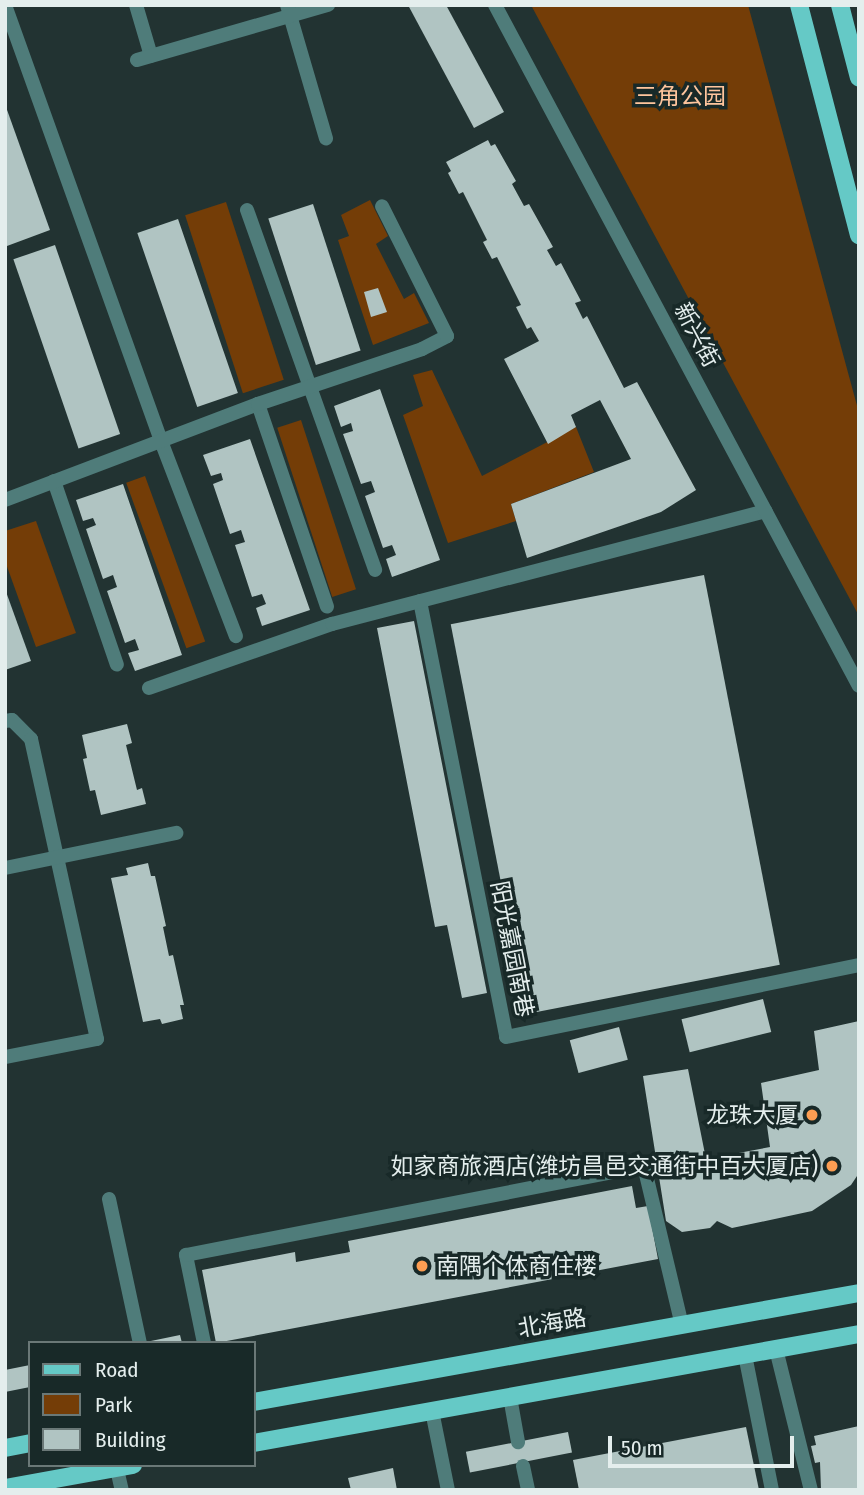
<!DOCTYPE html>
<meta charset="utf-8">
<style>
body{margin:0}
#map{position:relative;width:864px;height:1495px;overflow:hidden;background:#223332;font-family:"Fira Sans Condensed","Noto Sans SC",sans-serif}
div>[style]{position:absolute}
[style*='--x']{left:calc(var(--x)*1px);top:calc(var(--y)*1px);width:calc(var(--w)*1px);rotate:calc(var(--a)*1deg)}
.green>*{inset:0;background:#743d07;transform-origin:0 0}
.building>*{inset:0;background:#b0c4c2;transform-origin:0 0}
.service>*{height:14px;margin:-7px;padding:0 7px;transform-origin:7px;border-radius:7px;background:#4f7c7a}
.minor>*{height:14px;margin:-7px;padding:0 7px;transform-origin:7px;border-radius:7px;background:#4f7c7a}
.tertiary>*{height:14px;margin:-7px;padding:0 7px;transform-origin:7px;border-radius:7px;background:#4f7c7a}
.primary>*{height:18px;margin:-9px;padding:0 9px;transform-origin:9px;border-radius:9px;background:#65c9c6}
.dots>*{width:19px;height:19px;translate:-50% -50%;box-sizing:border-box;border:4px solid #182928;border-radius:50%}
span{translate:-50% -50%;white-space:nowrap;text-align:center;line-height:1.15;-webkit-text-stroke:7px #182928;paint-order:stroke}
.park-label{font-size:23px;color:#fec59d}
.street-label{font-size:23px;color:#e4eeed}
.poi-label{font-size:23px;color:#e4eeed}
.right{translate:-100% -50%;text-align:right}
.left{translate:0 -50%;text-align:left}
.frame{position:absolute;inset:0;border:7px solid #e4eeed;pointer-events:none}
.legend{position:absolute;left:28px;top:1341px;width:228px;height:126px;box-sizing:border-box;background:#182928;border:2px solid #6a7877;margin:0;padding:9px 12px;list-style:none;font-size:21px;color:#e4eeed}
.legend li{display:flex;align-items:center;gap:14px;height:35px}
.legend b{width:35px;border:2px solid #6a7877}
.scale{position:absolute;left:608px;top:1436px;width:186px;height:32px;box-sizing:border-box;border:4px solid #e4eeed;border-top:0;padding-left:9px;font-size:21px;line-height:24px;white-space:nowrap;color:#e4eeed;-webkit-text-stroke:5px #182928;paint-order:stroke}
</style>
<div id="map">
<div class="green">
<div style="clip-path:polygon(531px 5px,748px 5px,859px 413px,859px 616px)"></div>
<div style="clip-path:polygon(370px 200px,388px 236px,376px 244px,404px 299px,414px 293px,429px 323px,373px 345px,338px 240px,349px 236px,341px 215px)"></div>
<div style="left:226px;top:202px;width:187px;height:43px;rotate:72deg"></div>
<div style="clip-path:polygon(432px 370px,482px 476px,576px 427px,594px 472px,511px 504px,516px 521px,448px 543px,403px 415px,423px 406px,413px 375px)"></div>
<div style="left:301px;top:420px;width:178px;height:25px;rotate:72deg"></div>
<div style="left:145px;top:476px;width:176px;height:20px;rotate:70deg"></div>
<div style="clip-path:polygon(36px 521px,76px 633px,36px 647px,5px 561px,5px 531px)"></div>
</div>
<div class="building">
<div style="clip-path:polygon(408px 5px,446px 5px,504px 112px,474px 128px)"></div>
<div style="clip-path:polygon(6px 107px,50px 230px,7px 246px,5px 242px)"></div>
<div style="clip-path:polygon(488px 140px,491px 146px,495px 144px,516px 181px,512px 184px,524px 206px,529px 204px,553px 247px,547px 250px,556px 266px,561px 263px,581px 301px,575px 303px,583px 319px,587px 316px,624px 388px,637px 382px,696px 490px,661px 512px,527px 558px,511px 504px,631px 459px,600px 400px,571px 415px,576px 427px,548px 444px,504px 359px,539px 341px,531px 327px,527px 329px,516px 307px,521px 305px,497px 257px,492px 259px,483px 242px,487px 240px,463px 192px,459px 194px,448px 173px,451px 171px,446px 162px)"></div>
<div style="left:313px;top:204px;width:154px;height:47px;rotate:72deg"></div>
<div style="left:178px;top:219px;width:184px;height:43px;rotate:71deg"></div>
<div style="left:55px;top:245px;width:200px;height:44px;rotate:71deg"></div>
<div style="clip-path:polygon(378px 288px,387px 312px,371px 317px,364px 292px)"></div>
<div style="clip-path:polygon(380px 389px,440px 560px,392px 577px,386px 559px,396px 555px,392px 545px,383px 548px,365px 496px,375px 492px,371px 481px,361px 484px,343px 434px,353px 431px,351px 423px,341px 427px,334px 406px)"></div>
<div style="clip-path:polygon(250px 439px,310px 610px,262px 626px,256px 608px,266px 604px,262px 594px,252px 597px,235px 545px,245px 542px,241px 530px,230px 534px,213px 484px,223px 480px,221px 473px,211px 476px,203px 455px)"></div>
<div style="clip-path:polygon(123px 484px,182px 655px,135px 671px,128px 653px,139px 650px,135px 639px,125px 643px,107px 591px,117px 587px,113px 575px,103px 579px,86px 529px,96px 525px,93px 518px,83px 521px,76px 500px)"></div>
<div style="left:704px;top:575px;width:397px;height:258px;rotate:79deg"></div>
<div style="clip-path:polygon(5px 589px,31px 661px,5px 670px)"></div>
<div style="clip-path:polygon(414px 621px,487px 993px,462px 998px,447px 925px,435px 927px,377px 628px)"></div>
<div style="clip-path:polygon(127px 724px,132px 743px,126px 745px,137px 790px,142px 788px,146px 804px,101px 815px,95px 790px,90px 791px,83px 759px,87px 758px,82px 735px)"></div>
<div style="clip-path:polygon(148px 863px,151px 876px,155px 876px,166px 926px,163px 927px,169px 956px,173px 955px,184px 1005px,180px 1005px,183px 1019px,162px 1024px,160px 1019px,143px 1022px,111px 878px,128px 875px,126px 868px)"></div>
<div style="left:763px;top:999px;width:34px;height:84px;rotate:76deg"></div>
<div style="clip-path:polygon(859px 1021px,859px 1173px,851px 1185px,812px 1211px,732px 1228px,717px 1221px,710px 1228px,682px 1232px,666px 1221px,643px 1076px,688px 1069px,706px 1159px,770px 1147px,761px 1083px,819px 1070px,814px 1031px)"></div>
<div style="left:619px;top:1027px;width:34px;height:51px;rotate:75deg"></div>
<div style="clip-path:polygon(632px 1186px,636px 1208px,648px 1206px,658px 1259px,216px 1343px,202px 1270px,295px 1252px,296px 1262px,350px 1252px,348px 1241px)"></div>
<div style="clip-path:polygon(180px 1335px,182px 1343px,146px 1343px,146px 1342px)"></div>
<div style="clip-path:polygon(30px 1365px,30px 1387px,5px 1392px,5px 1370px)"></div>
<div style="clip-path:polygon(859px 1426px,859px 1490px,821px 1490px,820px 1462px,815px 1463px,811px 1446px,816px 1445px,814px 1436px)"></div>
<div style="clip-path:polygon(746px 1427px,759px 1490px,579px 1490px,573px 1460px)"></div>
<div style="left:568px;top:1432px;width:21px;height:104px;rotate:79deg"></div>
<div style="clip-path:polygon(393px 1468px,397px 1490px,351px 1490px,348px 1478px)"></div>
</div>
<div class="service">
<div style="--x:5;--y:5;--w:463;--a:70.3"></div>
<div style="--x:161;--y:441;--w:209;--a:69"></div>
<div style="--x:136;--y:5;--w:53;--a:73.6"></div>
<div style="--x:287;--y:5;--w:139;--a:73.7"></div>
<div style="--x:137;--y:60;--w:199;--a:-16.1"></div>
<div style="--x:247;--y:210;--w:382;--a:70.4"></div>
<div style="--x:258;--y:404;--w:214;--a:71.2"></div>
<div style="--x:54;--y:481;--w:194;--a:71.1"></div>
<div style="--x:5;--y:500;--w:271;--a:-20.8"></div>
<div style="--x:258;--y:404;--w:173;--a:-18.5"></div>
<div style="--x:422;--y:349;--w:28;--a:-27"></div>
<div style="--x:447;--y:336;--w:145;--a:-116.6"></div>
<div style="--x:149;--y:688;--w:194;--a:-19.3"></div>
<div style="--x:5;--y:721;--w:7;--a:-8"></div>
<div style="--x:12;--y:720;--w:27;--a:45"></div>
<div style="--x:31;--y:739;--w:307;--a:77.6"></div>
<div style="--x:97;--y:1039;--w:94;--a:168.9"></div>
<div style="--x:5;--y:868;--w:175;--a:-11.6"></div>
<div style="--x:109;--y:1199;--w:147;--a:77.9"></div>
<div style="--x:204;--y:1343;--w:90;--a:-101.6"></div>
<div style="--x:186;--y:1255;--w:467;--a:-11"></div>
<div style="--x:644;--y:1166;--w:163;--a:76.6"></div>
<div style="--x:776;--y:1349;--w:145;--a:76.1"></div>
<div style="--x:745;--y:1355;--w:138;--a:78.7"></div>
<div style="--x:510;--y:1397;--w:46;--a:79.9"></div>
<div style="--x:432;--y:1411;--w:81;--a:78.6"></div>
<div style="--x:523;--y:1466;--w:25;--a:78"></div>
</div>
<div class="minor">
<div style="--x:420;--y:601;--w:444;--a:78.8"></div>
<div style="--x:506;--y:1037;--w:360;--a:-11.5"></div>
<div style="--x:332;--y:624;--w:448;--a:-14.6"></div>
</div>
<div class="tertiary">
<div style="--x:495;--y:5;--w:772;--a:61.88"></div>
<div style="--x:116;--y:1465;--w:26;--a:77"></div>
</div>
<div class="primary">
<div style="--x:799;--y:5;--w:238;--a:75.4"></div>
<div style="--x:840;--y:5;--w:75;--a:75.4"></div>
<div style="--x:254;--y:1402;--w:615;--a:-10.21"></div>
<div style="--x:254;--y:1443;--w:615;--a:-10.21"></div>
<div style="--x:5;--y:1448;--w:25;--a:-11"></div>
<div style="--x:5;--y:1488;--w:130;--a:-10.2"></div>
</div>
<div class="dots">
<div style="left:812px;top:1115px;background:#fc9d52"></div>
<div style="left:832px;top:1166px;background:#fc9d52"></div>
<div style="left:422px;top:1266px;background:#fc9d52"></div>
</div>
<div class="park-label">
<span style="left:680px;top:96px">三角公园</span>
</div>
<div class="street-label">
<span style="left:697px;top:335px;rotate:62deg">新兴街</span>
<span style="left:512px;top:949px;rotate:79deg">阳光嘉园南巷</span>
<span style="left:552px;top:1323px;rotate:-10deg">北海路</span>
</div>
<div class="poi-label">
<span class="right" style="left:798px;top:1115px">龙珠大厦</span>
<span class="right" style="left:818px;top:1166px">如家商旅酒店(潍坊昌邑交通街中百大厦店)</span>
<span class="left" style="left:436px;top:1266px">南隅个体商住楼</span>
</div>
<div class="frame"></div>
<ul class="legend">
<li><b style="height:9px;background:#65c9c6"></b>Road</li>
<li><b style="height:19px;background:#743d07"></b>Park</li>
<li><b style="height:19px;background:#b0c4c2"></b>Building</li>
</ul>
<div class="scale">50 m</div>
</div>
